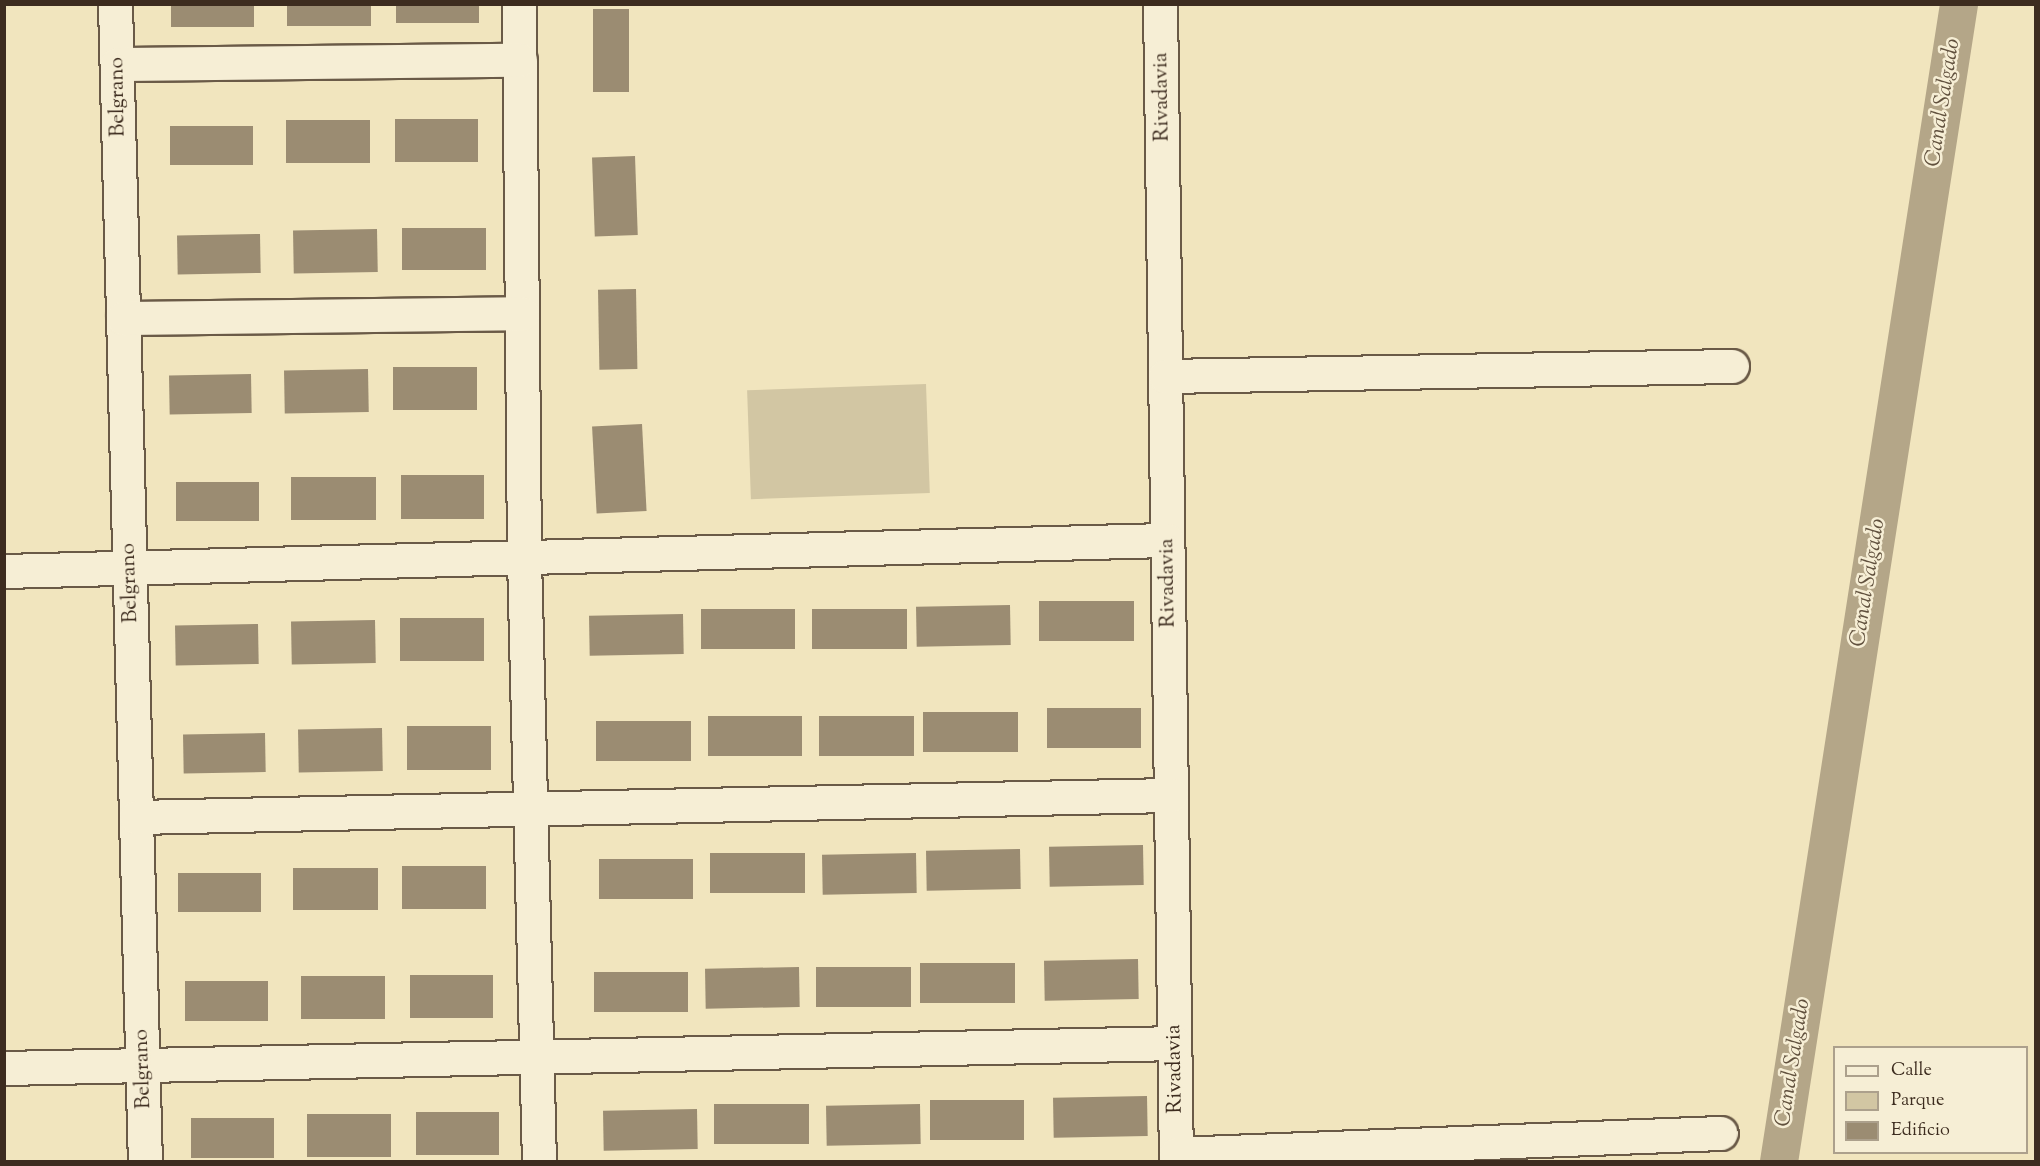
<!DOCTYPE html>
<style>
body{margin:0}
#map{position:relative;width:2040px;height:1166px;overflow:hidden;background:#f1e5be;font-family:"Sorts Mill Goudy",serif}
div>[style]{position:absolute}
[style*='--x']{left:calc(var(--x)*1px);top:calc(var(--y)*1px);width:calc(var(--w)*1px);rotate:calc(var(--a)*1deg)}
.green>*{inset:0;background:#d2c6a3;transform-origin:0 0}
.canal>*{height:38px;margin:-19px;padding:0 19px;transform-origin:19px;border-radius:19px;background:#b4a688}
.building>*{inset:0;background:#9b8c72;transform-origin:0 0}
.roads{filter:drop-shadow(2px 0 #6a5a47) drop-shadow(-2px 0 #6a5a47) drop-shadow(0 2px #6a5a47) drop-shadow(0 -2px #6a5a47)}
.minor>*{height:33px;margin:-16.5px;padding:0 16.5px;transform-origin:16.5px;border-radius:16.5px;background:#f6eed5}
span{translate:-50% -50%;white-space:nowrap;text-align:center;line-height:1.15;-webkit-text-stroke:5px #f6eed5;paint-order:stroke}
.street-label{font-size:21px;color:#3d2c1f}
.water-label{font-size:22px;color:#61513e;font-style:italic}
.frame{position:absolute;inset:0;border:6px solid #3d2c1f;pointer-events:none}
.legend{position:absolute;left:1833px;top:1046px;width:195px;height:108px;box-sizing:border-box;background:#f6eed5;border:2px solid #aca08c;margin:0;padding:8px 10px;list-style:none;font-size:18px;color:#3d2c1f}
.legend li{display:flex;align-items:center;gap:12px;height:30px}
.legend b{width:30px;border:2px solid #aca08c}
</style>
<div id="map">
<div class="green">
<div style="left:926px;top:384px;width:109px;height:179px;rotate:88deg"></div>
</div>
<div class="canal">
<div style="--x:1779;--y:1162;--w:1172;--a:-81.16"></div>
</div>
<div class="building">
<div style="left:171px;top:4px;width:83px;height:23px"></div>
<div style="left:287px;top:4px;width:84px;height:22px"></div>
<div style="left:396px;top:5px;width:83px;height:18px"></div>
<div style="left:629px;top:9px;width:83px;height:36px;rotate:90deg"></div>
<div style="left:395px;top:119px;width:83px;height:43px"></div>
<div style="left:370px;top:120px;width:43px;height:84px;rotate:90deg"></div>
<div style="left:253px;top:126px;width:39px;height:83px;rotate:90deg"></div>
<div style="left:635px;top:156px;width:79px;height:43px;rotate:88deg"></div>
<div style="left:402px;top:228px;width:84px;height:42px"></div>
<div style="left:377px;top:229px;width:43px;height:84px;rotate:89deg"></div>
<div style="left:260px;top:234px;width:39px;height:83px;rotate:89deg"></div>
<div style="left:636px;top:289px;width:80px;height:38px;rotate:89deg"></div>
<div style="left:393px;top:367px;width:84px;height:43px"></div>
<div style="left:368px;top:369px;width:43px;height:84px;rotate:89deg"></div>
<div style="left:251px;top:374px;width:39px;height:82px;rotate:89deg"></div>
<div style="left:642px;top:424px;width:87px;height:50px;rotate:87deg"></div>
<div style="left:401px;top:475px;width:83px;height:44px"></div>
<div style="left:376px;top:477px;width:43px;height:85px;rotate:90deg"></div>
<div style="left:259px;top:482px;width:39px;height:83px;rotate:90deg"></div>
<div style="left:1134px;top:601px;width:40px;height:95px;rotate:90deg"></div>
<div style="left:1010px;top:605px;width:40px;height:94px;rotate:89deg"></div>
<div style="left:795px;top:609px;width:40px;height:94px;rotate:90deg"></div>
<div style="left:907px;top:609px;width:40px;height:95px;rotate:90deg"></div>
<div style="left:683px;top:614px;width:40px;height:94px;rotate:89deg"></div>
<div style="left:400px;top:618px;width:84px;height:43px"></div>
<div style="left:375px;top:620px;width:43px;height:84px;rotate:89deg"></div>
<div style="left:258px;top:624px;width:40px;height:83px;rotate:89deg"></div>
<div style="left:1141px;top:708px;width:40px;height:94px;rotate:90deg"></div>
<div style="left:1018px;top:712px;width:40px;height:95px;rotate:90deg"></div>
<div style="left:802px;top:716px;width:40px;height:94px;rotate:90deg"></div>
<div style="left:914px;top:716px;width:40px;height:95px;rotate:90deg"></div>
<div style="left:691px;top:721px;width:40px;height:95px;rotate:90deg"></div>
<div style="left:407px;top:726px;width:84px;height:44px"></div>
<div style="left:382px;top:728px;width:43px;height:84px;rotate:89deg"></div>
<div style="left:265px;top:733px;width:39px;height:82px;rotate:89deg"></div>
<div style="left:1143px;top:845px;width:40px;height:94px;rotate:89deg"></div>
<div style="left:1020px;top:849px;width:40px;height:94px;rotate:89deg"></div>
<div style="left:805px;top:853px;width:40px;height:95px;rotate:90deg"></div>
<div style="left:916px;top:853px;width:40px;height:94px;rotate:89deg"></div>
<div style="left:599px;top:859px;width:94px;height:40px"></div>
<div style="left:402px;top:866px;width:84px;height:43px"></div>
<div style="left:378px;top:868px;width:42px;height:85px;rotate:90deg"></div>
<div style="left:261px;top:873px;width:39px;height:83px;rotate:90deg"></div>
<div style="left:1138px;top:959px;width:40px;height:94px;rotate:89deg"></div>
<div style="left:1015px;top:963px;width:40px;height:95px;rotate:90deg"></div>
<div style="left:799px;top:967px;width:40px;height:94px;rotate:89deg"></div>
<div style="left:911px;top:967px;width:40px;height:95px;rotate:90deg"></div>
<div style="left:688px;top:972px;width:40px;height:94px;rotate:90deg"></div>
<div style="left:410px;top:975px;width:83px;height:43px"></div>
<div style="left:385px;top:976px;width:43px;height:84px;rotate:90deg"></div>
<div style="left:268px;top:981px;width:40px;height:83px;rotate:90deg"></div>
<div style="left:1147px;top:1096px;width:40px;height:94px;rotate:89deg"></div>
<div style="left:1024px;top:1100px;width:40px;height:94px;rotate:90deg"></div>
<div style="left:809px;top:1104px;width:40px;height:95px;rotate:90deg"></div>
<div style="left:920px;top:1104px;width:40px;height:94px;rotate:89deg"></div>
<div style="left:697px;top:1109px;width:40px;height:94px;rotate:89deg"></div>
<div style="left:416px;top:1112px;width:83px;height:43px"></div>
<div style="left:391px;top:1114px;width:43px;height:84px;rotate:90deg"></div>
<div style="left:274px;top:1118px;width:40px;height:83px;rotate:90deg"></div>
</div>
<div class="roads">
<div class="minor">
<div style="--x:115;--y:4;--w:1158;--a:88.52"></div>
<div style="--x:519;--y:4;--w:554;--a:89.48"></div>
<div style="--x:524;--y:558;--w:604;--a:88.58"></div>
<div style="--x:1160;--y:4;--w:1158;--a:89.21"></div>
<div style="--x:117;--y:64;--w:403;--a:-0.6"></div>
<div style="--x:123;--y:318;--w:399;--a:-0.7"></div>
<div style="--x:1165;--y:376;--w:567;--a:-1.01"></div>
<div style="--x:4;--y:571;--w:1163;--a:-1.53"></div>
<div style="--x:136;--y:817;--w:1035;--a:-1.22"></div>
<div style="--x:4;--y:1068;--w:1170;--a:-1.22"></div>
<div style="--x:1176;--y:1154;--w:545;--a:-2.21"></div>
</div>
</div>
<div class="street-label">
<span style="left:118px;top:97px;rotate:-91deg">Belgrano</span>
<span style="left:1162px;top:97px;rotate:-91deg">Rivadavia</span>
<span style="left:130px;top:583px;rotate:-92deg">Belgrano</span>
<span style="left:1168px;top:583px;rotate:-91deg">Rivadavia</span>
<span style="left:143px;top:1069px;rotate:-92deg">Belgrano</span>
<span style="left:1175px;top:1069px;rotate:-91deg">Rivadavia</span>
</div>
<div class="water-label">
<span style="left:1944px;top:103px;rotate:-81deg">Canal Salgado</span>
<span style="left:1869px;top:583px;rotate:-81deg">Canal Salgado</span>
<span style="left:1794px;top:1063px;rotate:-81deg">Canal Salgado</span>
</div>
<div class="frame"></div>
<ul class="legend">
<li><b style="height:8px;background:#f6eed5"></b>Calle</li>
<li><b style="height:16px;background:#d2c6a3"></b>Parque</li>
<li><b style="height:16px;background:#9b8c72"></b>Edificio</li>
</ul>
</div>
